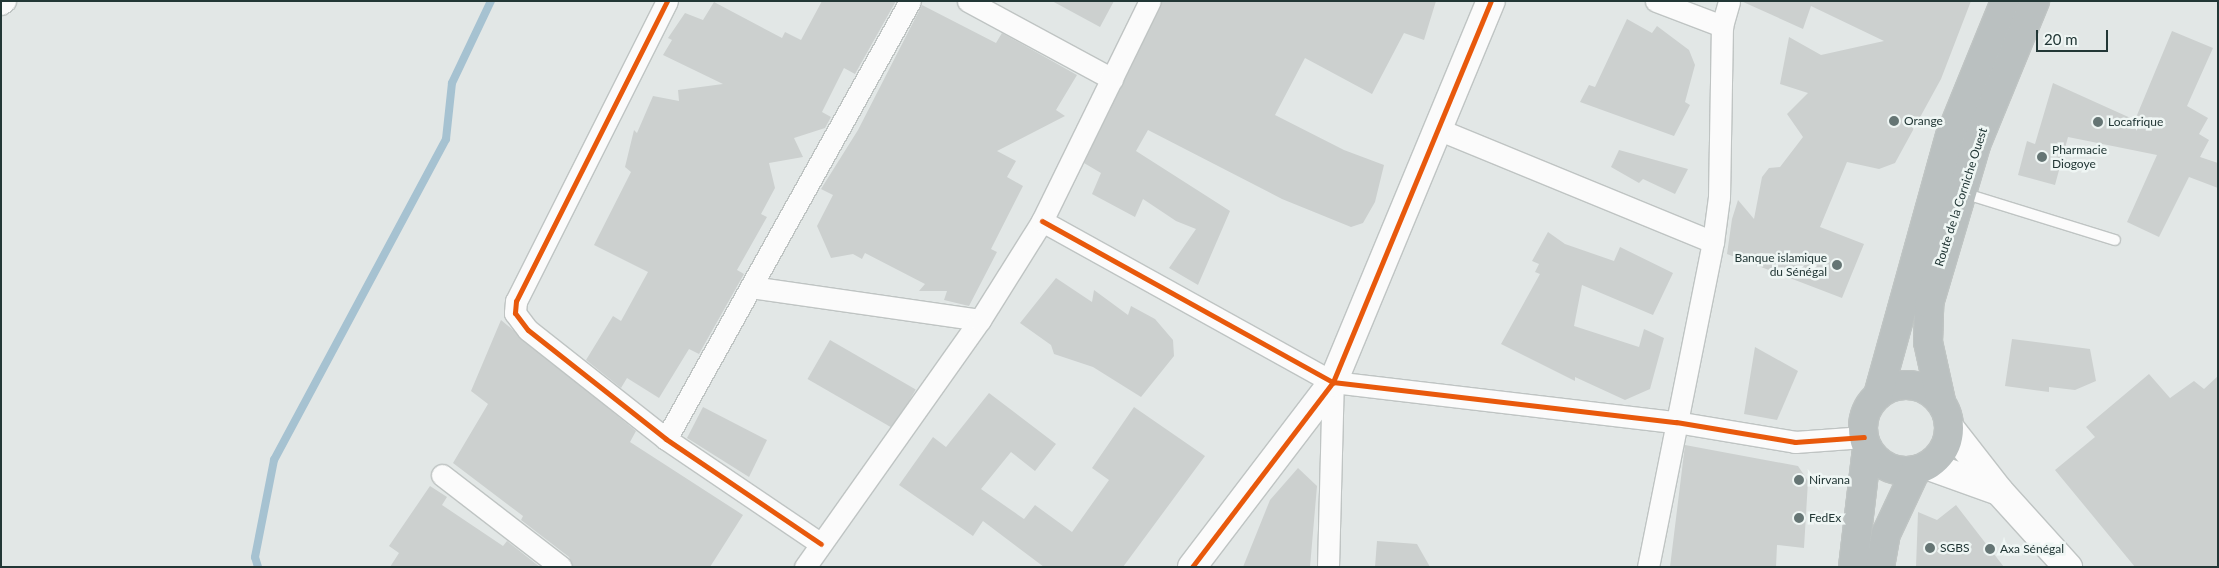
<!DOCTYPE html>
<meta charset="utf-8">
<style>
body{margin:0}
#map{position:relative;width:2219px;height:568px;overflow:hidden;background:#e2e7e6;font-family:Lato,sans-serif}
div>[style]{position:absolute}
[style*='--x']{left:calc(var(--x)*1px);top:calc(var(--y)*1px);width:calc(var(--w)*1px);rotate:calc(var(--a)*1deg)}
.stream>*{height:8px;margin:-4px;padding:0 4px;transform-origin:4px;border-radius:4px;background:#a6c2d1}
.building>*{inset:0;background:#ccd0cf;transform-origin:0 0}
.roads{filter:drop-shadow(1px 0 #bfc4c3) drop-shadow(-1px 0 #bfc4c3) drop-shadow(0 1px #bfc4c3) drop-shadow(0 -1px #bfc4c3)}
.lane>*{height:10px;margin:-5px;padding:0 5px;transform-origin:5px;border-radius:5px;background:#fbfbfb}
.street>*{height:21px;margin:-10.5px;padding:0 10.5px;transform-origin:10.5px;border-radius:10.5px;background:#fbfbfb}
.secondary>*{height:28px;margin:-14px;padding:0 14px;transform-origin:14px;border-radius:14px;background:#fbfbfb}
.highway>*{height:28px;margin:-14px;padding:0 14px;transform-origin:14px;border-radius:14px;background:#bac0c0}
.highway>.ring{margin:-14px;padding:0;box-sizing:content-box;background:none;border:28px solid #bac0c0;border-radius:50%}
.cycleway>*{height:5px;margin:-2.5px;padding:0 2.5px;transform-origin:2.5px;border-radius:2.5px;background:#e8590c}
.dots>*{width:14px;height:14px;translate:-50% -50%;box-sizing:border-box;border:2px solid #eff6f4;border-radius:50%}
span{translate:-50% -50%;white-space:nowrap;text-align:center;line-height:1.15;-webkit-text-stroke:5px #eff6f4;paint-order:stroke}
.poi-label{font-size:12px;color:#223736}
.left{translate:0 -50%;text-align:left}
.right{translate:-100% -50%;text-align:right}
.street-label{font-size:12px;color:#223736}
.frame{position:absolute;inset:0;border:2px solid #223736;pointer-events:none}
.scale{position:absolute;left:2036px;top:30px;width:72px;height:22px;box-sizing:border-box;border:2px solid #223736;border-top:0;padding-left:6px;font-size:15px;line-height:18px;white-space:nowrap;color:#223736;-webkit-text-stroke:4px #eff6f4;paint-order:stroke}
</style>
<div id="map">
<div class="stream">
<div style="--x:258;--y:567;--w:10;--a:-107"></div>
<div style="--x:255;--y:557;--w:99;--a:-78.9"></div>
<div style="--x:274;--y:460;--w:364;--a:-61.8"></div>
<div style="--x:446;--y:139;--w:56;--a:-83.9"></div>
<div style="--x:452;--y:83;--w:91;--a:-64.6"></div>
</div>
<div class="building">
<div style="clip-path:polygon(822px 1px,896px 1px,855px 74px,844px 68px,822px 112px,831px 117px,825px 128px,794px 138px,803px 157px,769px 163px,775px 188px,761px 214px,767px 217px,737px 270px,744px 274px,699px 354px,689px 349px,659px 398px,627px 378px,621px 388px,586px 360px,613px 316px,621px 321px,648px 272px,594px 245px,631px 172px,625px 167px,634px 130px,637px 133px,653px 96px,679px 101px,678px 90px,723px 84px,663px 55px,672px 40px,668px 38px,685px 13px,703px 20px,714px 2px,782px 38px,785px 32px,801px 40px)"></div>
<div style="clip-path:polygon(1052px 1px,1114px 1px,1100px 27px)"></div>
<div style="clip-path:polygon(1162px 1px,1436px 1px,1424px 40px,1404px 33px,1372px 94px,1305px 58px,1275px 115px,1344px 150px,1384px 165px,1375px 202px,1363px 223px,1351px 227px,1282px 199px,1148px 130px,1136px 151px,1230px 211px,1198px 285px,1169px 268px,1196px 229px,1176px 221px,1143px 199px,1135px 217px,1092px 194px,1101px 173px,1084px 163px)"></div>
<div style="clip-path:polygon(1741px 1px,1971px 1px,1941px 79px,1895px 163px,1879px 169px,1847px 162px,1820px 227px,1864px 244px,1842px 298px,1727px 254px,1732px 219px,1738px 200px,1754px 219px,1762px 177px,1769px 168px,1780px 167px,1803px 137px,1787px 114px,1808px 93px,1780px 84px,1789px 37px,1821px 55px,1884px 41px,1811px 6px,1803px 29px)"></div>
<div style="clip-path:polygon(922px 5px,996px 43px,1002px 33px,1077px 75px,1056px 110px,1065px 116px,997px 151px,1016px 161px,1007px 177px,1023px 186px,991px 249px,997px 252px,969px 306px,944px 300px,947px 291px,919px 291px,925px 284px,865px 253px,862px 259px,853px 254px,831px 258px,817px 226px,833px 195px,821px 189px,858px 130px)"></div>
<div style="clip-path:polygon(1627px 19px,1652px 33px,1657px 26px,1689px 50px,1695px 65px,1685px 102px,1690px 105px,1674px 136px,1580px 102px,1589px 85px,1595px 87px)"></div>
<div style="clip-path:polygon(2172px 31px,2213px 48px,2187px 106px,2208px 118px,2199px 134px,2209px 140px,2200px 157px,2218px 163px,2218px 188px,2189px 177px,2159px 237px,2127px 222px,2157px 155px,2068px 137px,2055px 185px,2018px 175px,2027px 141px,2035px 144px,2053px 83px,2135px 120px)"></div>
<div style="clip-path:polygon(1619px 150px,1688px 169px,1675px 194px,1643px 179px,1639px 183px,1611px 167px)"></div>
<div style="clip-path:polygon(1548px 232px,1565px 244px,1614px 261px,1620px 247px,1673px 273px,1653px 315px,1582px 285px,1574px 326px,1639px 347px,1644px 329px,1664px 338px,1650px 389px,1625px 400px,1575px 377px,1575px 381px,1501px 344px,1540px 274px,1535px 272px,1539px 264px,1532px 261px)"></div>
<div style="clip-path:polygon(1056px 278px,1092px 302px,1094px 290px,1128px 315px,1131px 306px,1155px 319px,1173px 340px,1174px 356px,1141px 397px,1093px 367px,1054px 354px,1051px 345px,1020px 323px)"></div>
<div style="clip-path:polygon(501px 320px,636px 431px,630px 442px,743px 515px,710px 567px,573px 567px,569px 557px,521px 520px,523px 516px,453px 463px,488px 404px,471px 391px)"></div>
<div style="clip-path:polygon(2012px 339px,2090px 349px,2096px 381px,2075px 390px,2049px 387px,2049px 392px,2005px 386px)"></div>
<div style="left:830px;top:340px;width:99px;height:45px;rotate:30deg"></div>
<div style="clip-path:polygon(1755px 347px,1798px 371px,1777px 420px,1744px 414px)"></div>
<div style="clip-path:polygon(2149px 374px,2170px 398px,2194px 381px,2204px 389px,2218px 376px,2218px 567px,2135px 567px,2055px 470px,2095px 437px,2086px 427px)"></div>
<div style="clip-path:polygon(989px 393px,1056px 444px,1035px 471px,1011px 452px,981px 489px,1024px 519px,1035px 505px,1072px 532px,1109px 480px,1092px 468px,1134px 407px,1205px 456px,1123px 567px,1044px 567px,983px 521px,973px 536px,899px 485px,933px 437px,946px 447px)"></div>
<div style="clip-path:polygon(703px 407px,767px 440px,749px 477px,687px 438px)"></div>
<div style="clip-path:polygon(1685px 445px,1798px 466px,1808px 481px,1804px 548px,1777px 545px,1776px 567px,1670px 567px)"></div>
<div style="clip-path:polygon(1298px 468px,1317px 486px,1310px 567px,1243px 567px,1270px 500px)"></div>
<div style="clip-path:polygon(430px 486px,447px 497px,442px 505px,503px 546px,507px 541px,540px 567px,390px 567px,399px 553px,389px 546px)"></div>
<div style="clip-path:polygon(1956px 505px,2004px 567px,1916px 567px,1918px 512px,1937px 520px)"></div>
<div style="clip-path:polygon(1377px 541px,1417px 544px,1430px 567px,1375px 567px)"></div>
</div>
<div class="roads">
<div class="lane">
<div style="--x:1963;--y:193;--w:159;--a:17.2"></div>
</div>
<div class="street">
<div style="--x:667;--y:1;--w:336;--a:116.7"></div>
<div style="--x:516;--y:301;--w:12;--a:95"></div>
<div style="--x:515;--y:313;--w:21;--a:53"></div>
<div style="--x:528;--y:330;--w:176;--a:38.3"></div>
<div style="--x:666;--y:439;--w:187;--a:34.1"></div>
<div style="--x:968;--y:1;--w:164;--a:28.4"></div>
<div style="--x:1656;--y:1;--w:71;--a:20.7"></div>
<div style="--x:1;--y:4;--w:5;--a:-37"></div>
<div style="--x:1440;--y:130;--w:295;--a:22.3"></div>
<div style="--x:1042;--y:221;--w:333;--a:29"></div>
<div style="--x:1333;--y:382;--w:345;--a:6.7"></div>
<div style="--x:1676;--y:422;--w:121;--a:9.5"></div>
<div style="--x:1795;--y:442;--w:69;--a:-4.1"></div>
<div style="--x:751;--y:287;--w:231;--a:8.2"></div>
<div style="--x:666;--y:439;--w:501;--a:-60.88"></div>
<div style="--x:442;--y:475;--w:150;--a:37.7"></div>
<div style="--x:805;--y:567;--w:303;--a:-54.7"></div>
<div style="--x:980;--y:320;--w:117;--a:-57.9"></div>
<div style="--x:1042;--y:221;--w:245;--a:-63.9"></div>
<div style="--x:1328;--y:567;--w:185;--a:-88.5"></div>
<div style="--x:1648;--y:567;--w:331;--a:-78.7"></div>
<div style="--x:1713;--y:242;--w:45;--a:-82.4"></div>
<div style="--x:1719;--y:197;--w:171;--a:-89"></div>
<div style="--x:1722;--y:26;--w:26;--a:-74"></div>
</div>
<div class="secondary">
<div style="--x:1950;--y:428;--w:80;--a:52.1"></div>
<div style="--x:1999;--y:491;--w:103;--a:47.8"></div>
<div style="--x:1929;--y:466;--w:74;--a:19.7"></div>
<div style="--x:1192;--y:567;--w:233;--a:-52.7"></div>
<div style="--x:1333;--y:382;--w:412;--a:-67.5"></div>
</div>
<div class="highway">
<div class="ring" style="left:1863px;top:385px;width:58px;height:58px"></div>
<div style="--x:1878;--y:395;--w:269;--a:-74.5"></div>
<div style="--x:1950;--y:136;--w:146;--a:-67.8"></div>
<div style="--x:1941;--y:401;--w:60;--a:-102.4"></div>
<div style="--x:1928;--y:342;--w:38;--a:-88"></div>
<div style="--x:1929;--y:304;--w:166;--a:-73.5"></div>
<div style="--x:1976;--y:145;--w:156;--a:-67.7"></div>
<div style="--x:1853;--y:567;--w:121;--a:-83.3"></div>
<div style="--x:1880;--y:567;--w:34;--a:-80"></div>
<div style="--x:1886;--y:534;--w:71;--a:-64.9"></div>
</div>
</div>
<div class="cycleway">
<div style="--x:667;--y:1;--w:336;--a:116.7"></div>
<div style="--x:516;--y:301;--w:12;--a:95"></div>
<div style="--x:515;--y:313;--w:21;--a:53"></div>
<div style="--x:528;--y:330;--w:176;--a:38.3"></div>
<div style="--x:666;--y:439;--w:187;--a:34.1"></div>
<div style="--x:1042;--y:221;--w:333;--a:29"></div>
<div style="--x:1333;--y:382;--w:345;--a:6.7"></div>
<div style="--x:1676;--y:422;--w:121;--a:9.5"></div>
<div style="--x:1795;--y:442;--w:69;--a:-4.1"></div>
<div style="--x:1192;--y:567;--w:233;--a:-52.7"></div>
<div style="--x:1333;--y:382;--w:412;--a:-67.5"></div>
</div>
<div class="dots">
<div style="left:1894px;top:121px;background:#657574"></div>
<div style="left:2098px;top:122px;background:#657574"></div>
<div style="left:2042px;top:157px;background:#657574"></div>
<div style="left:1837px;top:265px;background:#657574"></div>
<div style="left:1799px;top:480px;background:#657574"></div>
<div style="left:1799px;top:518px;background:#657574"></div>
<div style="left:1930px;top:548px;background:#657574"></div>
<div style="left:1990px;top:549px;background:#657574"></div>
</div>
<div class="poi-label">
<span class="left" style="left:1904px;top:121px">Orange</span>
<span class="left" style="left:2108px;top:122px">Locafrique</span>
<span class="left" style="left:2052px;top:157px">Pharmacie<br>Diogoye</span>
<span class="right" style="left:1827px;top:265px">Banque islamique<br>du Sénégal</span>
<span class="left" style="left:1809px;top:480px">Nirvana</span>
<span class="left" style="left:1809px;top:518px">FedEx</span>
<span class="left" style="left:1940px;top:548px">SGBS</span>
<span class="left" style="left:2000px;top:549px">Axa Sénégal</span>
</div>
<div class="street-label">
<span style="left:1961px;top:197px;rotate:-72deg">Route de la Corniche Ouest</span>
</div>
<div class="frame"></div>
<div class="scale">20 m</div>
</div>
